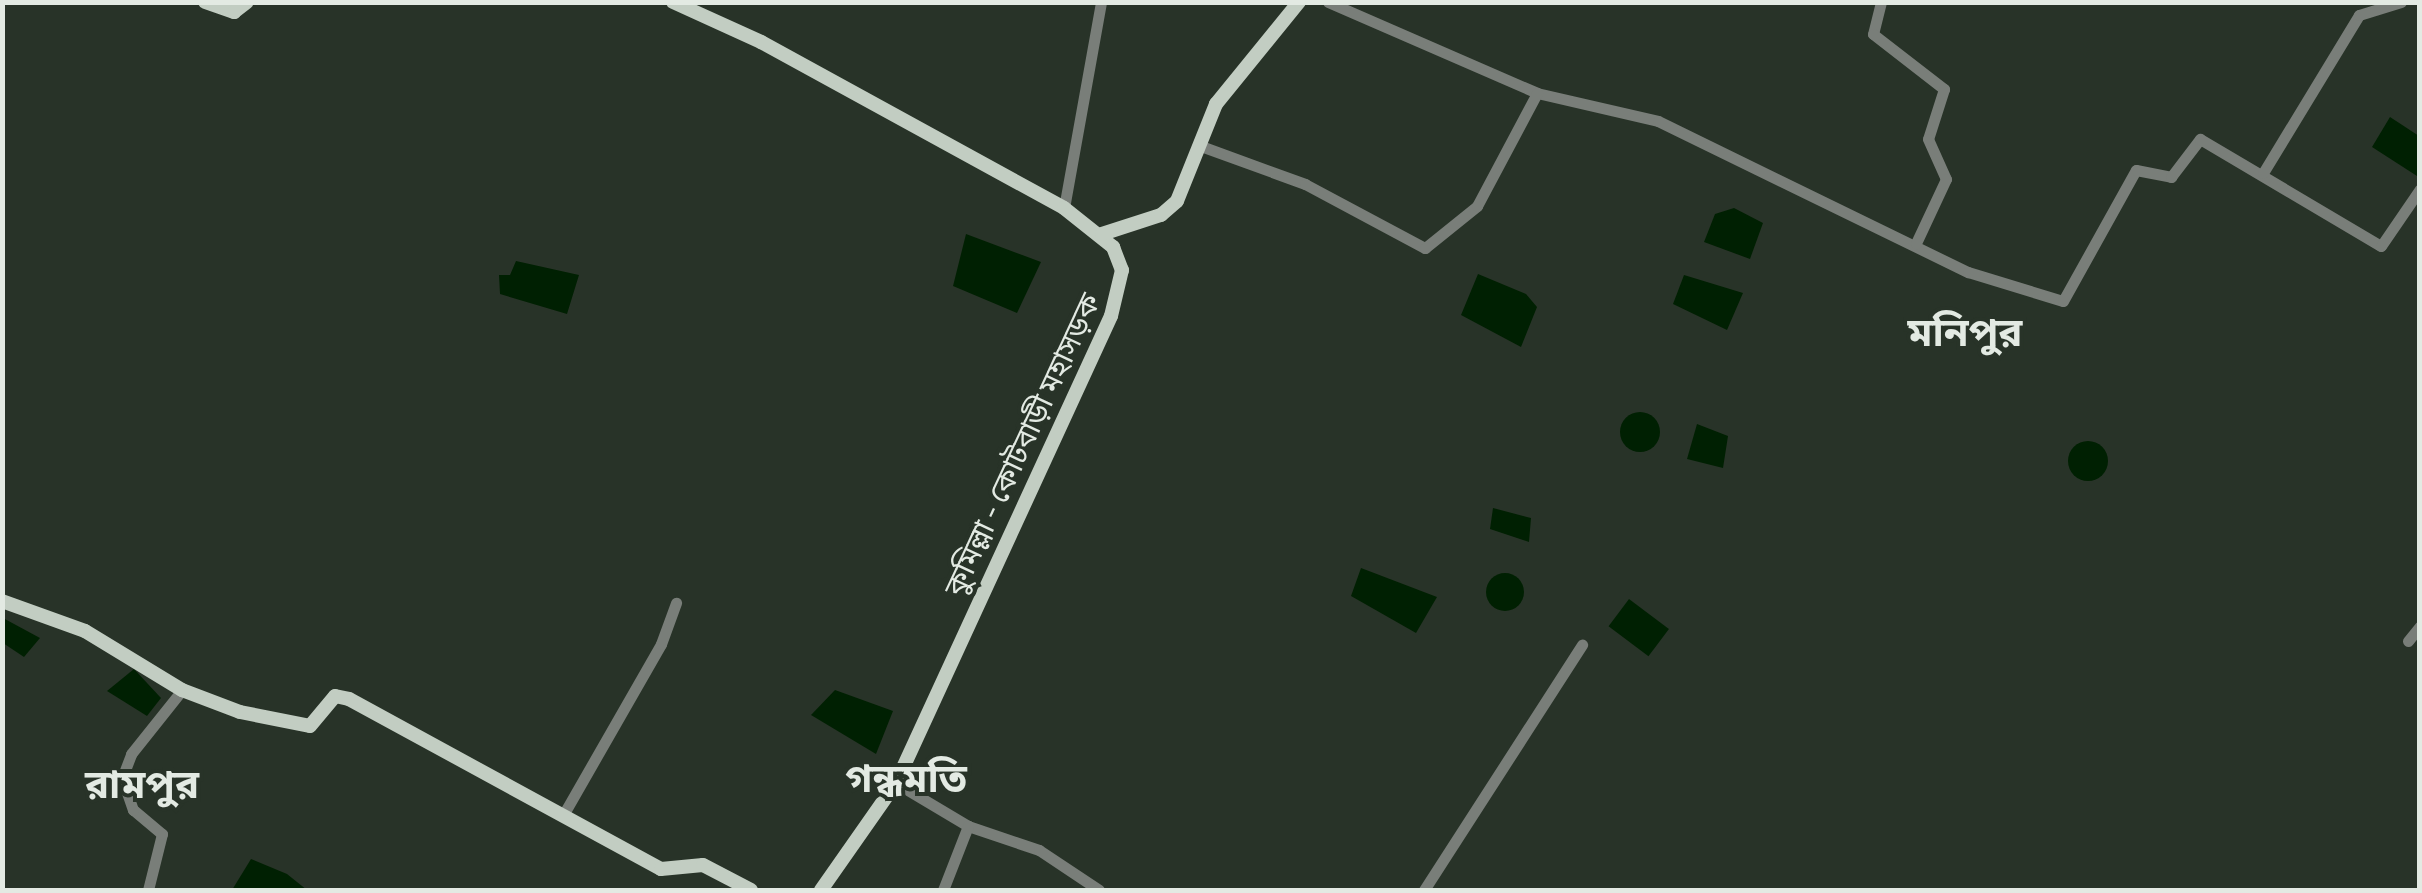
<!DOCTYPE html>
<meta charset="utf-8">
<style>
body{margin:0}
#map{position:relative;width:2422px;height:893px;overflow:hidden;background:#283328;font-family:Commissioner,"Noto Sans Bengali",sans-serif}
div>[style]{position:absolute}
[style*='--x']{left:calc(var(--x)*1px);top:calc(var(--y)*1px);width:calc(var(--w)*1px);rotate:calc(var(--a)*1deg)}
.water>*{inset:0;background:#002002;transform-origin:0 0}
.round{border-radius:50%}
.minor>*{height:11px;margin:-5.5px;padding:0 5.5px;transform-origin:5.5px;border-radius:5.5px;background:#797e79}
.major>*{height:14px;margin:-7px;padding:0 7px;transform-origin:7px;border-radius:7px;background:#c2cdc2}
span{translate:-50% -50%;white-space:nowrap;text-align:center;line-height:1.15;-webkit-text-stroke:8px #283328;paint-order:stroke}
.street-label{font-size:30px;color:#e3eae3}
.district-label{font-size:40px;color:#e3eae3;font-weight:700}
.frame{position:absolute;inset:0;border:5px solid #e3eae3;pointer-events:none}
</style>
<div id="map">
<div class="water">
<div style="clip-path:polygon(2390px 117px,2419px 136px,2417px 176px,2372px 147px)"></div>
<div style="clip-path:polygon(1734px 208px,1763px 223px,1750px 259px,1704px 242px,1715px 214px)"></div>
<div style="clip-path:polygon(966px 234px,1041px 262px,1017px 313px,953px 286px)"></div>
<div style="clip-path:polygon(516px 261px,579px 275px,567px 314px,500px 294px,499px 275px,510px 275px)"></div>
<div style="clip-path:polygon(1478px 274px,1526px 294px,1537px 307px,1521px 347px,1461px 315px)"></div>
<div style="clip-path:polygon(1684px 275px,1743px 293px,1727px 330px,1673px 304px)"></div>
<div class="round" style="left:1620px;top:412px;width:40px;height:40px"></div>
<div style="clip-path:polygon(1697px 424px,1728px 436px,1723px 468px,1687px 459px)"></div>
<div class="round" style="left:2068px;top:441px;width:40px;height:40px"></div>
<div style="clip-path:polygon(1493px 508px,1531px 518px,1529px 542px,1490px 529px)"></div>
<div style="clip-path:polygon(1361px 568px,1437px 597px,1416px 633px,1351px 596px)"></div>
<div class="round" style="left:1486px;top:573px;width:38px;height:38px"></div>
<div style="left:1629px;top:599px;width:50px;height:34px;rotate:37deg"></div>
<div style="clip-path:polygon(3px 618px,40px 638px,24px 657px,3px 643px)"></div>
<div style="clip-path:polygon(134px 669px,161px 698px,147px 716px,107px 691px)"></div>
<div style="clip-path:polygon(835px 690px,893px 711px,876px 754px,811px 715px)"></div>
<div style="clip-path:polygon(251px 859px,287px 874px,307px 890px,232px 890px)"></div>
</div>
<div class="minor">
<div style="--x:1328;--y:2;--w:228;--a:23.5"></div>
<div style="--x:1537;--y:93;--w:124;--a:13"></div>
<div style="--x:1658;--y:121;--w:345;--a:26"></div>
<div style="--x:1968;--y:272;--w:99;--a:17"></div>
<div style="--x:2063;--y:301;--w:150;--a:-60.9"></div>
<div style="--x:2136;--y:170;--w:36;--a:11"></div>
<div style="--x:2171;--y:177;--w:48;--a:-52.7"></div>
<div style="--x:2200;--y:139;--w:210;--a:30.6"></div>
<div style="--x:2381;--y:246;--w:69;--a:-55.6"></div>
<div style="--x:1881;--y:2;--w:33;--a:104"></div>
<div style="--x:1873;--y:34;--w:90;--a:37.8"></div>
<div style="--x:1944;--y:89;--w:52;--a:107.7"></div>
<div style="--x:1928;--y:139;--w:44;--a:65.8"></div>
<div style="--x:1946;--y:179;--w:71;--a:115.1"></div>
<div style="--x:1198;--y:145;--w:114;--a:20"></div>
<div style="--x:1305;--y:184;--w:136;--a:28.1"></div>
<div style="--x:1425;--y:248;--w:67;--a:-38.9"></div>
<div style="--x:1477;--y:206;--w:128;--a:-62"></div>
<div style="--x:2263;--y:173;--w:185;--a:-58.7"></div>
<div style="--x:2359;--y:15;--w:44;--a:-17.2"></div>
<div style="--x:1064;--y:208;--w:209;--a:-79.8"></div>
<div style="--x:2408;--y:641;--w:19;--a:-51"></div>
<div style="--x:896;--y:783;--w:84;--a:30.8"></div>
<div style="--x:968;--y:826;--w:75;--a:18.7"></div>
<div style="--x:1039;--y:850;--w:72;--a:33.7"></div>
<div style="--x:566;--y:810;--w:191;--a:-60.2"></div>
<div style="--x:661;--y:644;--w:44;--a:-69.9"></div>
<div style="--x:148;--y:890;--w:58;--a:-76"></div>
<div style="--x:162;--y:834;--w:38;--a:-140"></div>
<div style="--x:133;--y:810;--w:34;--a:-109"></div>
<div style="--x:122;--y:778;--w:26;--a:-69"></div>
<div style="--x:131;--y:754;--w:82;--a:-51.4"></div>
<div style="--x:943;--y:890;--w:69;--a:-68.7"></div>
<div style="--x:1424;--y:890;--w:292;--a:-57.2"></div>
</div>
<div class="major">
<div style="--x:205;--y:2;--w:31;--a:19"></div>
<div style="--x:234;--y:12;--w:16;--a:-38"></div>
<div style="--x:673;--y:2;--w:97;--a:24.4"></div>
<div style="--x:761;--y:42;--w:345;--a:28.7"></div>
<div style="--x:1064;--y:208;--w:63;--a:38.5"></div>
<div style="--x:1113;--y:247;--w:25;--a:69"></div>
<div style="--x:1122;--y:270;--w:47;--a:103.4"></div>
<div style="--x:1111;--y:316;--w:514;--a:114.72"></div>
<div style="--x:896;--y:783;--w:131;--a:125"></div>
<div style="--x:1102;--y:234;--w:62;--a:-17.9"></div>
<div style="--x:1161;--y:215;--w:21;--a:-41"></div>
<div style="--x:1177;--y:201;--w:105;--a:-68.1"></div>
<div style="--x:1216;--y:104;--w:132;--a:-50.9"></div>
<div style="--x:2;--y:601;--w:88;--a:19.9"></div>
<div style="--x:85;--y:631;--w:114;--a:31.3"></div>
<div style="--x:182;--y:690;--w:62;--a:20.8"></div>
<div style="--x:240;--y:712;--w:71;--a:11.3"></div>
<div style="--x:310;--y:726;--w:39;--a:-50"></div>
<div style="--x:335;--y:696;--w:14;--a:12"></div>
<div style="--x:349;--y:699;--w:355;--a:28.6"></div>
<div style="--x:661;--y:869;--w:42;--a:-5.4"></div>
<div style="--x:703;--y:865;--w:54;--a:27.5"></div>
</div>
<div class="street-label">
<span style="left:1021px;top:444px;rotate:-65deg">কুমিল্লা - কোটবাড়ী মহাসড়ক</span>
</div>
<div class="district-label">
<span style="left:1965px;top:330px">মনিপুর</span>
<span style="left:906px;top:776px">গন্ধমতি</span>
<span style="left:142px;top:782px">রামপুর</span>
</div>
<div class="frame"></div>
</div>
